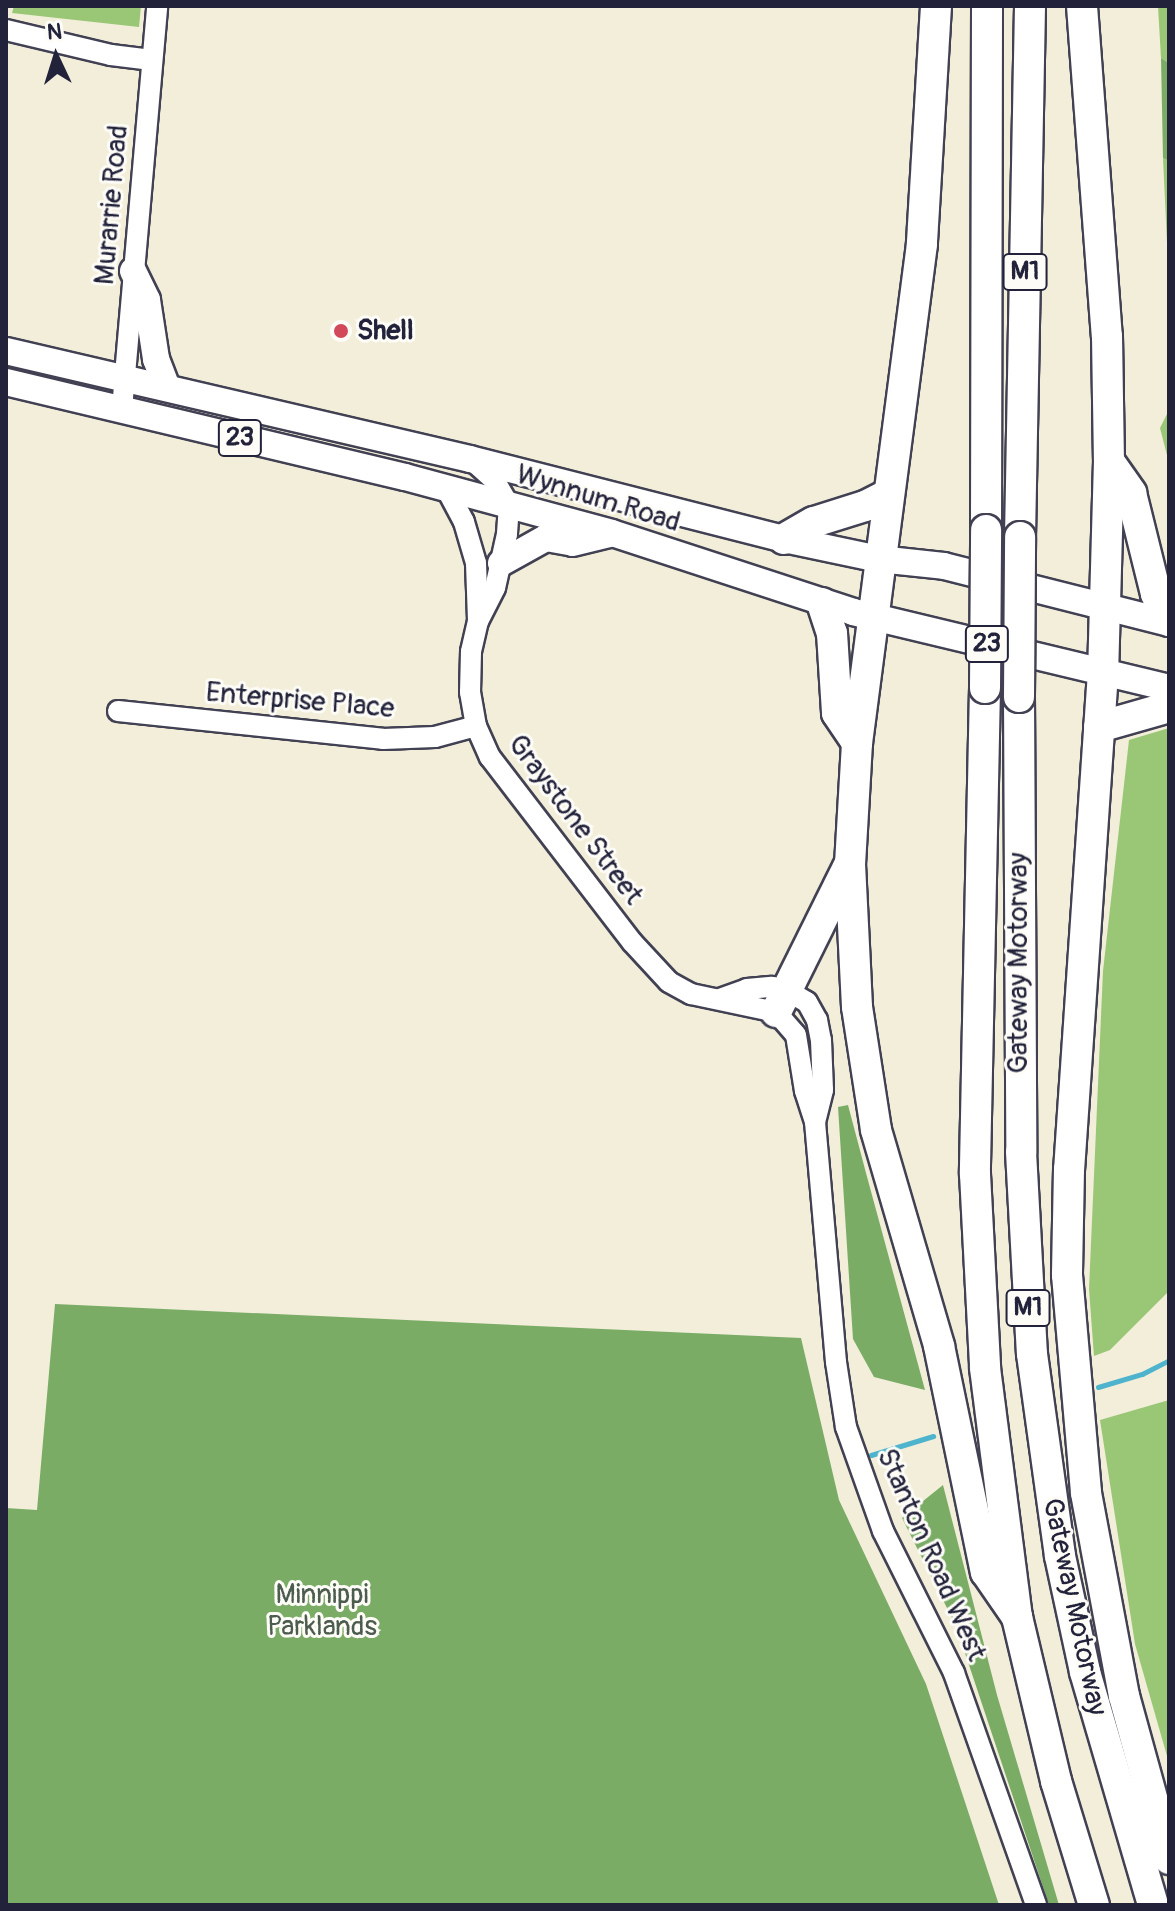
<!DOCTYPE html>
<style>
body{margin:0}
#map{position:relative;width:1175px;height:1911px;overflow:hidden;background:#f2eed9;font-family:Pangolin,sans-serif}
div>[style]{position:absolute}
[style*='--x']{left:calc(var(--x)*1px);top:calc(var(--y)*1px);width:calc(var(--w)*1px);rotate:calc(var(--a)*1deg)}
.green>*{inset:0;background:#99c775}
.forest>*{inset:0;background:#7aac66}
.stream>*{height:5px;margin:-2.5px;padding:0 2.5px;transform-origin:2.5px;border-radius:2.5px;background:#4eb4cd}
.roads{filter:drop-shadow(2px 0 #414153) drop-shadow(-2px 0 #414153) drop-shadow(0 2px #414153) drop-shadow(0 -2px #414153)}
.minor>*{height:20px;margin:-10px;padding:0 10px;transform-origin:10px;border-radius:10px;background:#fff}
.major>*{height:26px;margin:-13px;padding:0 13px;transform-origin:13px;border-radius:13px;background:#fff}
.highway>*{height:30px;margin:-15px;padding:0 15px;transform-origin:15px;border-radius:15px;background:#fff}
.bridges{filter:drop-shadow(2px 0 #414153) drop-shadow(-2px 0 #414153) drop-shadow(0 2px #414153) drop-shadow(0 -2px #414153)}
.highway-bridge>*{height:30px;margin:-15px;padding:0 15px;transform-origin:15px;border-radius:15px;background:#fff}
.dots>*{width:22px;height:22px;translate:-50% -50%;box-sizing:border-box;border:4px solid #fdfcf7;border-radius:50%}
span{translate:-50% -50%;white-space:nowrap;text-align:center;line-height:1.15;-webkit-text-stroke:6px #fdfcf7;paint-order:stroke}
.shield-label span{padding:2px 6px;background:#fdfcf7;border:2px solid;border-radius:6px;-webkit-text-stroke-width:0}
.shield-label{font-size:26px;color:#22223b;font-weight:700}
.street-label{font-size:28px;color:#22223b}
.poi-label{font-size:28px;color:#22223b;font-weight:700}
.left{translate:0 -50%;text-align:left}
.park-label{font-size:28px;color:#4c5c4f}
.frame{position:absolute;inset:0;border:8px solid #22223b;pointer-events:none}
.north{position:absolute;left:16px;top:16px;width:80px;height:80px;-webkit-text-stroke:6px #fdfcf7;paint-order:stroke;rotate:356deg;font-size:22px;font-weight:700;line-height:32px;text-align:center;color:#22223b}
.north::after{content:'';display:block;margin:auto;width:28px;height:36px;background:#22223b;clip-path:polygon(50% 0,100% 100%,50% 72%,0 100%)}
</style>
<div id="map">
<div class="green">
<div style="clip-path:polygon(14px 6px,141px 6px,139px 27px,12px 13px)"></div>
<div style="clip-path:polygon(1158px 6px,1169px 6px,1169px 63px,1161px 58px)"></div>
<div style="clip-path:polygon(1163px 158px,1169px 161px,1169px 264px,1168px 264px)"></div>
<div style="clip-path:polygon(1169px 410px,1169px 463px,1160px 428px)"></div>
<div style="clip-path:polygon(1169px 728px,1169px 1291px,1110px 1350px,1094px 1356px,1089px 1289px,1103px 971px,1129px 740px)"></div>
<div style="clip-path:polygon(1169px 1400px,1169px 1763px,1135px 1644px,1100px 1420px)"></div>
</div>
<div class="forest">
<div style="clip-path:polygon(1161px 58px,1169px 63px,1169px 161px,1163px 158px)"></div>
<div style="clip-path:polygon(848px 1105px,866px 1173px,925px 1390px,874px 1377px,853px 1339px,838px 1107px)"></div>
<div style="clip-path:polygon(55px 1304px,801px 1338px,839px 1500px,926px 1684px,999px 1905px,6px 1905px,6px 1508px,37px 1510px)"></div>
<div style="clip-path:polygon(943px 1485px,997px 1695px,1059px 1905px,1049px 1905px,956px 1626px,902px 1518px)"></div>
</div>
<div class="stream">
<div style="--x:1098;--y:1387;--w:46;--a:-16.5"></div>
<div style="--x:1142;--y:1374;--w:30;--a:-27"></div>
<div style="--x:871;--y:1455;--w:65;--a:-17"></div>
</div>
<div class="roads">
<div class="minor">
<div style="--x:6;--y:30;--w:108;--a:13.4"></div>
<div style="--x:111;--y:55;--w:41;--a:7"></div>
<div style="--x:122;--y:409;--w:405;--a:-85"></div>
<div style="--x:473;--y:461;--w:30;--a:42"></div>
<div style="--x:495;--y:481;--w:28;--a:60"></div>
<div style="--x:509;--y:505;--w:29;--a:94"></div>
<div style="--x:507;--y:534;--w:55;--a:102.5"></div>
<div style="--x:495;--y:588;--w:37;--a:117"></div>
<div style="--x:446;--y:488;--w:38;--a:62"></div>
<div style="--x:464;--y:522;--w:43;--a:73.7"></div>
<div style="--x:476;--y:563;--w:58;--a:88"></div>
<div style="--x:478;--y:621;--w:32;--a:103"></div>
<div style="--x:471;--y:652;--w:40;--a:91.4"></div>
<div style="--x:470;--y:692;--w:35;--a:80"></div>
<div style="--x:476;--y:726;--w:34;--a:66"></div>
<div style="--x:490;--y:757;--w:233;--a:52.5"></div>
<div style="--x:632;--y:942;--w:54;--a:47.2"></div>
<div style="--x:669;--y:982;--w:25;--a:29"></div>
<div style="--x:691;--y:994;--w:87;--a:12"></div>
<div style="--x:776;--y:1012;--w:30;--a:49"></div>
<div style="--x:796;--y:1035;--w:57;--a:80.9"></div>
<div style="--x:805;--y:1091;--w:33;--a:72"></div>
<div style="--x:815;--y:1122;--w:241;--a:85"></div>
<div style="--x:836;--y:1362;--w:66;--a:81.3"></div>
<div style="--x:846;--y:1427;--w:110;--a:70.4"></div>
<div style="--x:883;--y:1531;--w:159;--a:63.4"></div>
<div style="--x:954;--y:1673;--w:246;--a:70.5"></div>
<div style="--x:118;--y:711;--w:266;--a:6"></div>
<div style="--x:383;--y:739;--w:52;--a:-2.2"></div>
<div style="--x:435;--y:737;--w:42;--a:-15"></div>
<div style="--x:720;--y:999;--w:29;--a:-20"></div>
<div style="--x:747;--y:989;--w:25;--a:-5"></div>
<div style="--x:772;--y:987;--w:14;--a:12"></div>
<div style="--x:786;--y:990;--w:24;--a:30"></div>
<div style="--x:807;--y:1002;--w:21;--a:61"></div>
<div style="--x:817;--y:1020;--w:20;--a:79"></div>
<div style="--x:821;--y:1040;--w:50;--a:87.7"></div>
<div style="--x:823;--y:1090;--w:33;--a:104"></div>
</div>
<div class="major">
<div style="--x:133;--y:271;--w:32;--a:64"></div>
<div style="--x:147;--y:300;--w:60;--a:81.3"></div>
<div style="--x:156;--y:359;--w:31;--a:69"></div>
<div style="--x:6;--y:351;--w:476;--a:13.1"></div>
<div style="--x:470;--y:459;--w:324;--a:14.3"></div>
<div style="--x:784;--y:539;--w:97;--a:11.9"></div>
<div style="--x:879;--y:559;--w:65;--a:6.1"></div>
<div style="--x:944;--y:566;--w:232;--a:14.2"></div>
<div style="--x:6;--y:382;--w:410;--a:13.4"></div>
<div style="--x:405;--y:477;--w:214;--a:15.1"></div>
<div style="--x:612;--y:533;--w:254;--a:18.1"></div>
<div style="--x:853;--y:612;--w:325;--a:13.5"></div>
<div style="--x:501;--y:563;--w:51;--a:-29.1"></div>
<div style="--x:546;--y:538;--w:27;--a:10"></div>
<div style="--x:573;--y:543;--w:37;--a:-14"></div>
</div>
<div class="highway">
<div style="--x:936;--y:6;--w:238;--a:93.4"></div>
<div style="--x:922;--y:244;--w:503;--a:97.42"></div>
<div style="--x:857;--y:743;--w:121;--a:93.3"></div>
<div style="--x:850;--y:864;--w:143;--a:87.2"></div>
<div style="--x:857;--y:1007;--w:124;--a:81.2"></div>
<div style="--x:876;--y:1130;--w:225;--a:73.7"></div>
<div style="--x:939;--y:1346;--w:231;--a:78.3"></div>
<div style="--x:986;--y:1572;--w:55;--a:55.4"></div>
<div style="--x:1082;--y:6;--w:331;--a:85.7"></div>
<div style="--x:1107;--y:336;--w:125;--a:89.1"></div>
<div style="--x:1109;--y:461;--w:211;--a:91.6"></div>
<div style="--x:1103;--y:672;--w:498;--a:93.9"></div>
<div style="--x:1069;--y:1169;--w:106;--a:91.1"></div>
<div style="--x:1067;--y:1275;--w:219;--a:85"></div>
<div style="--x:1086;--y:1493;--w:207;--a:79.4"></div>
<div style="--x:1124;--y:1696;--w:169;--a:74.6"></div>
<div style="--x:1109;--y:461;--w:39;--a:55"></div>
<div style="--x:1131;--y:493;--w:104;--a:76.1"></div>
<div style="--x:1156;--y:594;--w:30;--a:64"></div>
<div style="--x:986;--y:530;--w:524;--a:-89.89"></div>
<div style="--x:1020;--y:537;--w:531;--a:-88.92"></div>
<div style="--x:784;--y:539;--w:34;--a:-30"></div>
<div style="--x:814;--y:522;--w:53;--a:-17.4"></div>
<div style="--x:865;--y:506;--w:27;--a:-27"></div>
<div style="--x:822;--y:603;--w:32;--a:72"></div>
<div style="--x:832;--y:633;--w:80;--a:86.4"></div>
<div style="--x:837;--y:713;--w:36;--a:56"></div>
<div style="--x:985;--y:688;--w:486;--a:91.2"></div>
<div style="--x:975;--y:1174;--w:194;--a:87"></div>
<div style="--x:985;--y:1368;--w:251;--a:82.7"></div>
<div style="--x:1017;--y:1617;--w:169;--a:76.6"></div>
<div style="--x:1056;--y:1781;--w:130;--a:73"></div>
<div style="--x:1019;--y:697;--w:455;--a:89.7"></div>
<div style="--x:1021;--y:1152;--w:202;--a:86.9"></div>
<div style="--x:1032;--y:1354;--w:204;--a:82.1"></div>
<div style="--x:1060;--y:1556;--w:119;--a:77.8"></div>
<div style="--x:1085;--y:1672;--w:243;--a:73.7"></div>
<div style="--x:1099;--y:727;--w:73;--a:-15.9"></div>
<div style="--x:776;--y:1012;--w:164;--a:-63.6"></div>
</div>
</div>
<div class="bridges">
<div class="highway-bridge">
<div style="--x:985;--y:688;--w:158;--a:-89.6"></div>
<div style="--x:1019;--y:697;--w:160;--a:-89.6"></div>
</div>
</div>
<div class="dots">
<div style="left:341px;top:331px;background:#d1495b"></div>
</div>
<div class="shield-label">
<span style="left:1025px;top:272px">M1</span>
<span style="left:240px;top:438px">23</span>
<span style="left:987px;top:644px">23</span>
<span style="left:1028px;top:1308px">M1</span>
</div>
<div class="street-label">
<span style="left:112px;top:205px;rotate:-85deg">Murarrie Road</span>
<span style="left:598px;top:499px;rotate:17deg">Wynnum Road</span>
<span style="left:300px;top:701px;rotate:5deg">Enterprise Place</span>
<span style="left:575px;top:820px;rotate:53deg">Graystone Street</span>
<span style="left:1019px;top:963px;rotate:-90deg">Gateway Motorway</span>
<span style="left:931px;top:1555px;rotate:66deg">Stanton Road West</span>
<span style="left:1074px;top:1607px;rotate:78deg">Gateway Motorway</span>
</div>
<div class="poi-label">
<span class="left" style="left:357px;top:331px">Shell</span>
</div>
<div class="park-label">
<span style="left:322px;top:1611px">Minnippi<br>Parklands</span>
</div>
<div class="frame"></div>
<div class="north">N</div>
</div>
